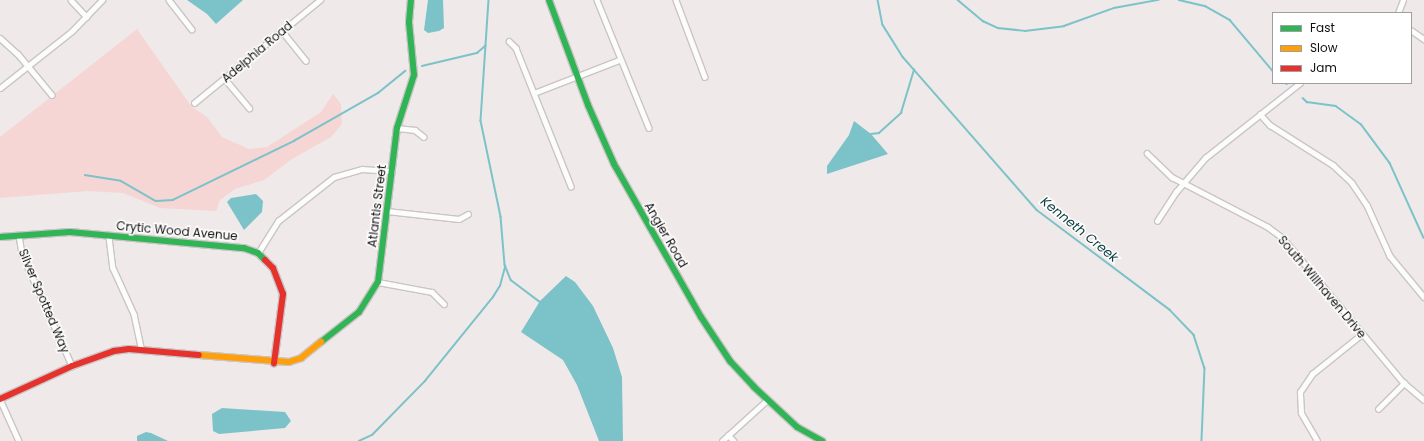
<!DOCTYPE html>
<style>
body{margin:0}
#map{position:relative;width:1424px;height:441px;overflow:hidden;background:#f0e9e9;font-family:Poppins,sans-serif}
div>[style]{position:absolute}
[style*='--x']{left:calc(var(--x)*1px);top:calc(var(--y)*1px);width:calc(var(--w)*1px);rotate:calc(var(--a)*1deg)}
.green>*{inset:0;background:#f6d5d5}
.water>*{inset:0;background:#7bc3c8}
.stream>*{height:1.5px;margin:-0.75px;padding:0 0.75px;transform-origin:0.75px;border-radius:0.75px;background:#7bc3c8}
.roads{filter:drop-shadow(1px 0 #cac5c5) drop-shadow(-1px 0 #cac5c5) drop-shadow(0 1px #cac5c5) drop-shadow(0 -1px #cac5c5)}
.street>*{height:4.5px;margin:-2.25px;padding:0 2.25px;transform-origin:2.25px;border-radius:2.25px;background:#fdfcfc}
.fast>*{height:6px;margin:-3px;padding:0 3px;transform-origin:3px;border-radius:3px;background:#30b455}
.slow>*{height:6px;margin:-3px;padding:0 3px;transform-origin:3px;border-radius:3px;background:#ff9f0a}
.jam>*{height:6px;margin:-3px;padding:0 3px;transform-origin:3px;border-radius:3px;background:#e5322d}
span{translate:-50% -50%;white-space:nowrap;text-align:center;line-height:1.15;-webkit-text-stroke:3px #fff;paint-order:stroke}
.street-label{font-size:12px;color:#120e0e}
.water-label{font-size:13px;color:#0c3e41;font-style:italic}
.legend{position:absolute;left:1272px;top:12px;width:140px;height:72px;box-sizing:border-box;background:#fff;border:1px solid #a09f9f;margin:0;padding:5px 7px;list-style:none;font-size:12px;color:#120e0e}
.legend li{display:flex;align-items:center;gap:8px;height:20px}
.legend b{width:20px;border:1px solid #a09f9f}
</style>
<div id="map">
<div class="green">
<div style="clip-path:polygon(137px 29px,191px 106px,207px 117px,222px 137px,249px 149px,267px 147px,321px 112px,333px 94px,341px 104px,342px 124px,331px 137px,292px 159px,264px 180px,235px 189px,220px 200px,216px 211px,160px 208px,123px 193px,87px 191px,0 198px,0 137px)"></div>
</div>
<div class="water">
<div style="clip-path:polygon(187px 0,243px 0,216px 24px,207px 14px)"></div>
<div style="clip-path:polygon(428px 0,443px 0,444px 28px,439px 31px,428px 33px,424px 30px)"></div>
<div style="clip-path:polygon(854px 121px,871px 134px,888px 154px,827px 174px,827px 166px,849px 135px)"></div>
<div style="clip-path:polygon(256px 194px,263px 201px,262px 212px,244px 230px,227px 202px,231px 198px)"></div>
<div style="clip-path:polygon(566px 276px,575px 282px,593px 306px,613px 348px,622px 377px,623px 441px,599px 441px,577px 385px,563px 360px,521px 332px,540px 301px)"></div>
<div style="clip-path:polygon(222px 408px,285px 412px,291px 421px,285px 428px,219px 434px,213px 431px,212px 414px)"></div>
<div style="clip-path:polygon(146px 432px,151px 433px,168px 441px,137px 441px,137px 436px)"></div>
</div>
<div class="stream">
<div style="--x:489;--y:0;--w:121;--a:93.8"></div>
<div style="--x:481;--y:121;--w:98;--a:78.2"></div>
<div style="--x:501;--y:217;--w:48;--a:85.2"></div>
<div style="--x:505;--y:265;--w:16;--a:68"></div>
<div style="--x:511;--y:280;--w:38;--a:37"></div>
<div style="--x:878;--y:0;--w:25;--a:79"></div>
<div style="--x:883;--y:25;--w:38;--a:58"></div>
<div style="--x:903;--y:57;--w:203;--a:48.8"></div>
<div style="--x:1037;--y:210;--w:166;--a:36.9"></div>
<div style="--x:1170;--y:310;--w:35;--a:46"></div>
<div style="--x:1194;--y:335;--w:35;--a:72"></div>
<div style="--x:1205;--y:368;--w:73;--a:92.4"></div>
<div style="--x:958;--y:0;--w:33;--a:40"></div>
<div style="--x:983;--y:21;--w:17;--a:25"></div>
<div style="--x:998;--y:28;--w:27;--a:6"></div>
<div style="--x:1025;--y:31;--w:39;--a:-7"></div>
<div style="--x:1064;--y:26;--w:53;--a:-19.8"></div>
<div style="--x:1114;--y:8;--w:45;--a:-10.3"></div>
<div style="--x:1179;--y:0;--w:27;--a:13"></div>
<div style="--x:1205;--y:6;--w:29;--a:29"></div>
<div style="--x:1230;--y:20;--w:67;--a:49.9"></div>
<div style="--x:422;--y:66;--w:57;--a:-13.3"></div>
<div style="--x:477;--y:53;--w:11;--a:-41"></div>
<div style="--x:1285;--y:83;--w:2;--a:27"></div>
<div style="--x:1303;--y:98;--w:6;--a:45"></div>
<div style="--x:1307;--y:102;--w:29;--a:8"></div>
<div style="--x:1336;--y:106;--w:31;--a:36"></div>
<div style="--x:1361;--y:124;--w:49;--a:53.4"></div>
<div style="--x:1390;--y:163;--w:82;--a:65.6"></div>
<div style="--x:871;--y:134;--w:8;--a:-7"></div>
<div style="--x:879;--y:133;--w:30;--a:-42"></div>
<div style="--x:901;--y:113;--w:45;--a:-73.2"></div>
<div style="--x:85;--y:175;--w:36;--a:9"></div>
<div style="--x:121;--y:181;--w:40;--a:29.7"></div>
<div style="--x:156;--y:201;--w:17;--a:-3"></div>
<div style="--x:173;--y:200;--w:135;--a:-26"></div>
<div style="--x:294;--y:141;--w:97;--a:-29.7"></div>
<div style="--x:378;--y:93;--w:35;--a:-39"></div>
<div style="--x:359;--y:441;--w:14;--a:-25"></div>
<div style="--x:372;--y:435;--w:76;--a:-45.5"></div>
<div style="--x:425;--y:381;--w:108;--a:-51"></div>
<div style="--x:493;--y:297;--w:13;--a:-58"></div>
<div style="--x:500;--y:286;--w:20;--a:-75"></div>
</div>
<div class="roads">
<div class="street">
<div style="--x:71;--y:0;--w:23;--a:47"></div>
<div style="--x:169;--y:0;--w:37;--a:52"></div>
<div style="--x:597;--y:0;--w:138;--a:67.9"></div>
<div style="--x:676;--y:0;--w:82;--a:69.4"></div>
<div style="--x:1398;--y:13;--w:14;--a:-69"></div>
<div style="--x:1411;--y:30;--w:16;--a:35"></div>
<div style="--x:282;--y:31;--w:38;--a:51"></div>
<div style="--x:0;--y:38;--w:24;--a:42"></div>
<div style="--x:18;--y:54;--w:53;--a:50.3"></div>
<div style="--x:509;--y:41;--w:10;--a:45"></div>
<div style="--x:516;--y:48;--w:149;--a:68.3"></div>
<div style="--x:225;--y:79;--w:38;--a:50"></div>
<div style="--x:0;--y:88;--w:90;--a:-38.3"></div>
<div style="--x:71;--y:32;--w:45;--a:-45.9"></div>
<div style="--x:534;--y:93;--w:91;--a:-21.2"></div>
<div style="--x:194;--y:103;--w:163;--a:-39.3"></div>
<div style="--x:1260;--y:114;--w:15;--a:48"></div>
<div style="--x:1270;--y:125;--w:75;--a:32.4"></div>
<div style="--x:1333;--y:165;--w:26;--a:43"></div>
<div style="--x:1352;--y:183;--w:27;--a:56"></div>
<div style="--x:1367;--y:205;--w:56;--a:65.7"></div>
<div style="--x:1390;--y:256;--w:53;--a:50.3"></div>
<div style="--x:397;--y:128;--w:18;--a:6"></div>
<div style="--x:415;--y:130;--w:11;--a:38"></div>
<div style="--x:1147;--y:153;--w:35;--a:44"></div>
<div style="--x:1172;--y:177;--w:108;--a:27.5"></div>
<div style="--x:1268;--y:227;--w:19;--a:36"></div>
<div style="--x:1283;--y:238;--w:189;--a:50.2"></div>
<div style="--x:1404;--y:383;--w:26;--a:40"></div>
<div style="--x:387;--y:211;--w:72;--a:6.3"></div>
<div style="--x:459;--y:219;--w:10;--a:-29"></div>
<div style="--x:1157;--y:221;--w:35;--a:-57"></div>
<div style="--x:1176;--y:192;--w:45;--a:-49.5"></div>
<div style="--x:1205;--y:158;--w:121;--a:-38.3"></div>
<div style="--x:19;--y:235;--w:19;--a:81"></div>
<div style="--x:22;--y:254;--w:123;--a:65.9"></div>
<div style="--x:109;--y:237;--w:31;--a:83"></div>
<div style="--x:113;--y:268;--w:51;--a:65.5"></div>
<div style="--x:134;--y:314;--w:35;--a:78"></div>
<div style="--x:258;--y:253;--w:38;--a:-58"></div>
<div style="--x:278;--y:221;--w:71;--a:-38.2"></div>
<div style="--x:334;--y:177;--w:29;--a:-16"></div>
<div style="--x:362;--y:169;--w:30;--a:4"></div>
<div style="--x:378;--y:282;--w:55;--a:10.5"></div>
<div style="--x:432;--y:292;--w:17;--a:45"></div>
<div style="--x:0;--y:399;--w:46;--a:65.7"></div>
<div style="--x:1378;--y:409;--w:37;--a:-45"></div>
<div style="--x:728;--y:435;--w:8;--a:45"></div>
<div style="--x:722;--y:441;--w:61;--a:-42.3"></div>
<div style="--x:1317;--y:441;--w:32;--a:-120"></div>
<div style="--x:1301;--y:413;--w:21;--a:-93"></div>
<div style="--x:1300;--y:392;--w:22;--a:-56"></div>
<div style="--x:1312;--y:374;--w:64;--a:-38.7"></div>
</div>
<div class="fast">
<div style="--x:549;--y:0;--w:112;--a:69.6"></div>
<div style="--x:588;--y:105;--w:64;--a:66.2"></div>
<div style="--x:614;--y:164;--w:176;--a:60.4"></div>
<div style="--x:701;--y:317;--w:53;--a:56.6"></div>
<div style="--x:730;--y:361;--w:35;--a:47"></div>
<div style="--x:754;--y:387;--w:59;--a:42.9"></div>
<div style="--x:797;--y:427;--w:29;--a:29"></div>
<div style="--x:0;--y:237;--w:70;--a:-4.1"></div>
<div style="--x:70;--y:232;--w:175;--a:5.3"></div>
<div style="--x:244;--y:248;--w:15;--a:20"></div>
<div style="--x:258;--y:253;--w:10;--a:45"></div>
<div style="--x:321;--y:342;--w:48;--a:-38.3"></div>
<div style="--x:359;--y:312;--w:36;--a:-58"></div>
<div style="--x:378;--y:282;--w:155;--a:-83"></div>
<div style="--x:397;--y:128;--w:56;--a:-72.2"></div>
<div style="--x:414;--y:75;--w:53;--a:-95.4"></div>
<div style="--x:409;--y:22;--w:22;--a:-85"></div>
</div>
<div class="slow">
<div style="--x:199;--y:355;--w:90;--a:4.4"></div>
<div style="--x:289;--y:362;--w:13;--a:-18"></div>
<div style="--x:301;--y:358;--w:26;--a:-39"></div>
</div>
<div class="jam">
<div style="--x:265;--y:260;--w:11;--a:45"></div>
<div style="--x:273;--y:268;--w:28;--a:69"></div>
<div style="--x:283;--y:294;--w:70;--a:97.4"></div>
<div style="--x:0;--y:399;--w:79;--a:-24.6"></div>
<div style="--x:72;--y:366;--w:45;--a:-19.7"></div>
<div style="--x:114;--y:351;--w:15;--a:-8"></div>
<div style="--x:129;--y:349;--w:70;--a:4.9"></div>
</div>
</div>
<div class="street-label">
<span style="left:257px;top:52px;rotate:-40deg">Adelphia Road</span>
<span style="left:377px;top:206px;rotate:-83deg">Atlantis Street</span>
<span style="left:177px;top:231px;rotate:5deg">Crytic Wood Avenue</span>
<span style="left:666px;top:235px;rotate:60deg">Angier Road</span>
<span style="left:1322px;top:287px;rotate:50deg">South Willhaven Drive</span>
<span style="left:44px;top:301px;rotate:67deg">Silver Spotted Way</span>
</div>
<div class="water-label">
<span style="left:1079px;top:230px;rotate:39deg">Kenneth Creek</span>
</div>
<ul class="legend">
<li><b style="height:5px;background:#30b455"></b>Fast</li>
<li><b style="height:5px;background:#ff9f0a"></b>Slow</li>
<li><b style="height:5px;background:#e5322d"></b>Jam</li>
</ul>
</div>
